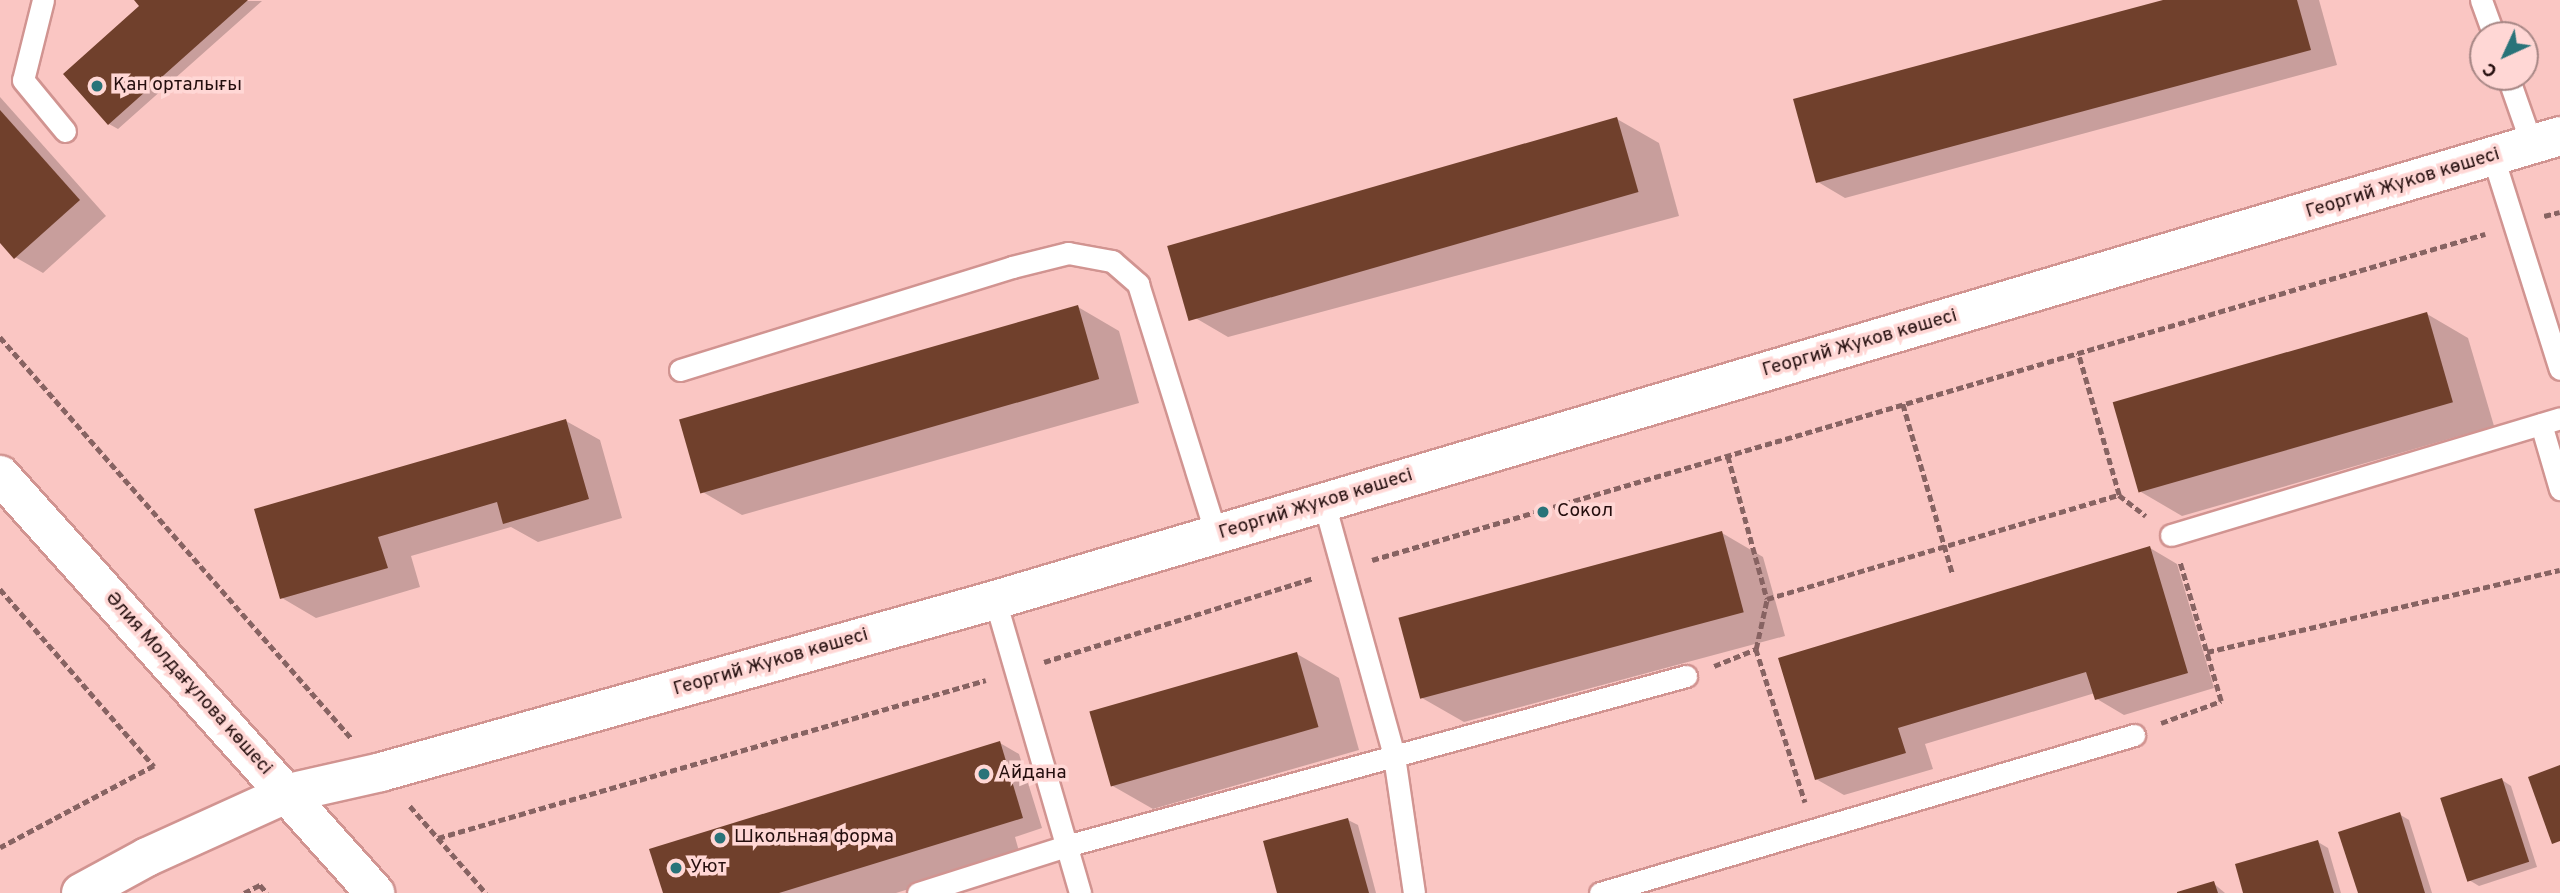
<!DOCTYPE html>
<meta charset="utf-8">
<style>
body{margin:0}
#map{position:relative;width:2560px;height:893px;overflow:hidden;background:#fac6c3;font-family:Overpass,sans-serif}
div>[style]{position:absolute}
[style*='--x']{left:calc(var(--x)*1px);top:calc(var(--y)*1px);width:calc(var(--w)*1px);rotate:calc(var(--a)*1deg)}
.shadow>*{inset:0;background:#0003}
.building>*{inset:0;background:#70402c;transform-origin:0 0}
.path>*{height:4.5px;margin-top:-2.25px;transform-origin:0;background:repeating-linear-gradient(90deg,#876362 0 7px,transparent 0 10.5px)}
.roads{filter:drop-shadow(2px 0 #d19491) drop-shadow(-2px 0 #d19491) drop-shadow(0 2px #d19491) drop-shadow(0 -2px #d19491)}
.service>*{height:21px;margin:-10.5px;padding:0 10.5px;transform-origin:10.5px;border-radius:10.5px;background:#fff}
.minor>*{height:38px;margin:-19px;padding:0 19px;transform-origin:19px;border-radius:19px;background:#fff}
.tertiary>*{height:38px;margin:-19px;padding:0 19px;transform-origin:19px;border-radius:19px;background:#fff}
.secondary>*{height:38px;margin:-19px;padding:0 19px;transform-origin:19px;border-radius:19px;background:#fff}
.dots>*{width:19px;height:19px;translate:-50% -50%;box-sizing:border-box;border:4px solid #ffd7d5;border-radius:50%}
span{translate:-50% -50%;white-space:nowrap;text-align:center;line-height:1.15;-webkit-text-stroke:7px #ffd7d5;paint-order:stroke}
.poi-label{font-size:19px;color:#240e0e}
.left{translate:0 -50%;text-align:left}
.street-label{font-size:19px;color:#240e0e}
.north{position:absolute;left:2469px;top:21px;width:70px;height:70px;box-sizing:border-box;background:#ffd7d5;border:2px solid #a78785;border-radius:50%;rotate:225deg;font-size:19px;font-weight:700;line-height:28px;text-align:center;color:#240e0e}
.north::after{content:'';display:block;margin:auto;width:24px;height:32px;background:#297379;clip-path:polygon(50% 0,100% 100%,50% 72%,0 100%)}
</style>
<div id="map">
<div class="shadow">
<div style="clip-path:polygon(136px 0,262px 1px,118px 129px,109px 124px,141px 6px)"></div>
<div style="clip-path:polygon(2169px 0,2319px 0,2337px 65px,1845px 198px,1818px 182px)"></div>
<div style="clip-path:polygon(0 97px,106px 216px,43px 273px,15px 257px,0 240px)"></div>
<div style="clip-path:polygon(1617px 119px,1659px 143px,1679px 216px,1228px 337px,1187px 313px)"></div>
<div style="clip-path:polygon(1078px 307px,1119px 331px,1139px 403px,742px 515px,701px 491px)"></div>
<div style="clip-path:polygon(2427px 314px,2468px 338px,2494px 426px,2182px 516px,2141px 492px)"></div>
<div style="clip-path:polygon(566px 421px,600px 440px,622px 518px,538px 542px,511px 527px,411px 556px,420px 587px,316px 618px,282px 598px,256px 510px)"></div>
<div style="clip-path:polygon(1722px 533px,1763px 557px,1785px 636px,1464px 722px,1422px 698px)"></div>
<div style="clip-path:polygon(2150px 548px,2177px 564px,2214px 688px,2124px 715px,2097px 699px,2095px 693px,1925px 744px,1933px 769px,1844px 795px,1816px 779px)"></div>
<div style="clip-path:polygon(1297px 654px,1339px 678px,1359px 750px,1153px 809px,1111px 785px)"></div>
<div style="clip-path:polygon(1000px 743px,1019px 754px,1042px 828px,1015px 837px,1020px 855px,896px 893px,664px 893px)"></div>
<div style="clip-path:polygon(2502px 780px,2511px 786px,2537px 867px,2479px 886px,2469px 880px)"></div>
<div style="clip-path:polygon(2399px 814px,2409px 820px,2432px 893px,2359px 893px)"></div>
<div style="clip-path:polygon(1348px 820px,1358px 825px,1376px 893px,1279px 893px)"></div>
<div style="clip-path:polygon(2318px 842px,2328px 848px,2341px 893px,2245px 893px)"></div>
<div style="clip-path:polygon(2213px 883px,2225px 893px,2181px 893px)"></div>
</div>
<div class="building">
<div style="clip-path:polygon(134px 0,248px 0,108px 125px,63px 74px,139px 6px)"></div>
<div style="clip-path:polygon(2163px 0,2297px 0,2311px 50px,1816px 183px,1793px 99px)"></div>
<div style="clip-path:polygon(0 110px,80px 200px,14px 259px,0 243px)"></div>
<div style="left:1617px;top:117px;width:78px;height:468px;rotate:74deg"></div>
<div style="left:1078px;top:305px;width:77px;height:415px;rotate:74deg"></div>
<div style="left:2427px;top:312px;width:94px;height:327px;rotate:74deg"></div>
<div style="clip-path:polygon(566px 419px,589px 499px,503px 524px,497px 502px,378px 537px,388px 568px,280px 599px,254px 509px)"></div>
<div style="left:1722px;top:531px;width:84px;height:335px;rotate:75deg"></div>
<div style="clip-path:polygon(2150px 546px,2188px 673px,2095px 700px,2086px 672px,1898px 728px,1906px 753px,1815px 780px,1778px 658px)"></div>
<div style="left:1297px;top:652px;width:78px;height:216px;rotate:74deg"></div>
<div style="clip-path:polygon(1000px 741px,1023px 818px,779px 893px,663px 893px,649px 849px)"></div>
<div style="clip-path:polygon(2560px 765px,2560px 841px,2552px 844px,2528px 777px)"></div>
<div style="left:2502px;top:778px;width:88px;height:65px;rotate:72deg"></div>
<div style="clip-path:polygon(2400px 812px,2425px 893px,2358px 893px,2338px 832px)"></div>
<div style="clip-path:polygon(1348px 818px,1369px 893px,1277px 893px,1263px 841px)"></div>
<div style="clip-path:polygon(2318px 840px,2334px 893px,2243px 893px,2235px 864px)"></div>
<div style="clip-path:polygon(2214px 881px,2218px 893px,2177px 893px,2177px 892px)"></div>
</div>
<div class="path">
<div style="--x:2544;--y:216;--w:16;--a:-14"></div>
<div style="--x:0;--y:337;--w:534;--a:48.79"></div>
<div style="--x:1903;--y:404;--w:178;--a:73.7"></div>
<div style="--x:1728;--y:456;--w:148;--a:74.7"></div>
<div style="--x:1767;--y:599;--w:367;--a:-16.5"></div>
<div style="--x:2119;--y:495;--w:148;--a:-106.1"></div>
<div style="--x:2119;--y:495;--w:34;--a:38"></div>
<div style="--x:1372;--y:560;--w:1160;--a:-16.33"></div>
<div style="--x:0;--y:589;--w:235;--a:49"></div>
<div style="--x:154;--y:766;--w:174;--a:152"></div>
<div style="--x:1756;--y:649;--w:161;--a:72.2"></div>
<div style="--x:2207;--y:652;--w:362;--a:-13.1"></div>
<div style="--x:1044;--y:662;--w:282;--a:-17.3"></div>
<div style="--x:1714;--y:666;--w:45;--a:-22"></div>
<div style="--x:1756;--y:649;--w:51;--a:-77.6"></div>
<div style="--x:2161;--y:723;--w:64;--a:-20.1"></div>
<div style="--x:2221;--y:701;--w:144;--a:-106.5"></div>
<div style="--x:410;--y:806;--w:116;--a:48.9"></div>
<div style="--x:438;--y:838;--w:570;--a:-16.08"></div>
<div style="--x:244;--y:893;--w:18;--a:-27"></div>
<div style="--x:260;--y:885;--w:11;--a:49"></div>
</div>
<div class="roads">
<div class="service">
<div style="--x:43;--y:0;--w:82;--a:104"></div>
<div style="--x:23;--y:80;--w:66;--a:50.5"></div>
<div style="--x:2481;--y:0;--w:37;--a:70"></div>
<div style="--x:2508;--y:77;--w:72;--a:70.6"></div>
<div style="--x:2493;--y:157;--w:222;--a:72.5"></div>
<div style="--x:680;--y:370;--w:348;--a:-17.2"></div>
<div style="--x:1012;--y:267;--w:58;--a:-14"></div>
<div style="--x:1068;--y:253;--w:45;--a:10.3"></div>
<div style="--x:1112;--y:261;--w:35;--a:41"></div>
<div style="--x:1138;--y:284;--w:263;--a:72.7"></div>
<div style="--x:2541;--y:424;--w:68;--a:73.7"></div>
<div style="--x:1324;--y:503;--w:263;--a:74.5"></div>
<div style="--x:1394;--y:756;--w:138;--a:81.7"></div>
<div style="--x:2171;--y:535;--w:406;--a:-16.7"></div>
<div style="--x:995;--y:600;--w:305;--a:73.8"></div>
<div style="--x:918;--y:893;--w:155;--a:-17.6"></div>
<div style="--x:1066;--y:846;--w:643;--a:-15.33"></div>
<div style="--x:1600;--y:893;--w:557;--a:-16.48"></div>
</div>
<div class="minor">
<div style="--x:81;--y:893;--w:75;--a:-28.6"></div>
<div style="--x:147;--y:857;--w:155;--a:-24.4"></div>
</div>
<div class="tertiary">
<div style="--x:288;--y:793;--w:95;--a:-12.7"></div>
<div style="--x:381;--y:772;--w:638;--a:-15.65"></div>
<div style="--x:995;--y:600;--w:1632;--a:-16.51"></div>
</div>
<div class="secondary">
<div style="--x:0;--y:475;--w:562;--a:48.1"></div>
</div>
</div>
<div class="dots">
<div style="left:97px;top:86px;background:#297379"></div>
<div style="left:1543px;top:512px;background:#297379"></div>
<div style="left:984px;top:774px;background:#297379"></div>
<div style="left:720px;top:838px;background:#297379"></div>
<div style="left:676px;top:868px;background:#297379"></div>
</div>
<div class="poi-label">
<span class="left" style="left:113px;top:86px">Қан орталығы</span>
<span class="left" style="left:1557px;top:512px">Сокол</span>
<span class="left" style="left:998px;top:774px">Айдана</span>
<span class="left" style="left:734px;top:838px">Школьная форма</span>
<span class="left" style="left:690px;top:868px">Уют</span>
</div>
<div class="street-label">
<span style="left:2403px;top:184px;rotate:-17deg">Георгий Жуков көшесі</span>
<span style="left:1860px;top:344px;rotate:-16deg">Георгий Жуков көшесі</span>
<span style="left:1316px;top:505px;rotate:-17deg">Георгий Жуков көшесі</span>
<span style="left:771px;top:663px;rotate:-16deg">Георгий Жуков көшесі</span>
<span style="left:188px;top:684px;rotate:48deg">Әлия Молдағұлова көшесі</span>
</div>
<div class="north">С</div>
</div>
